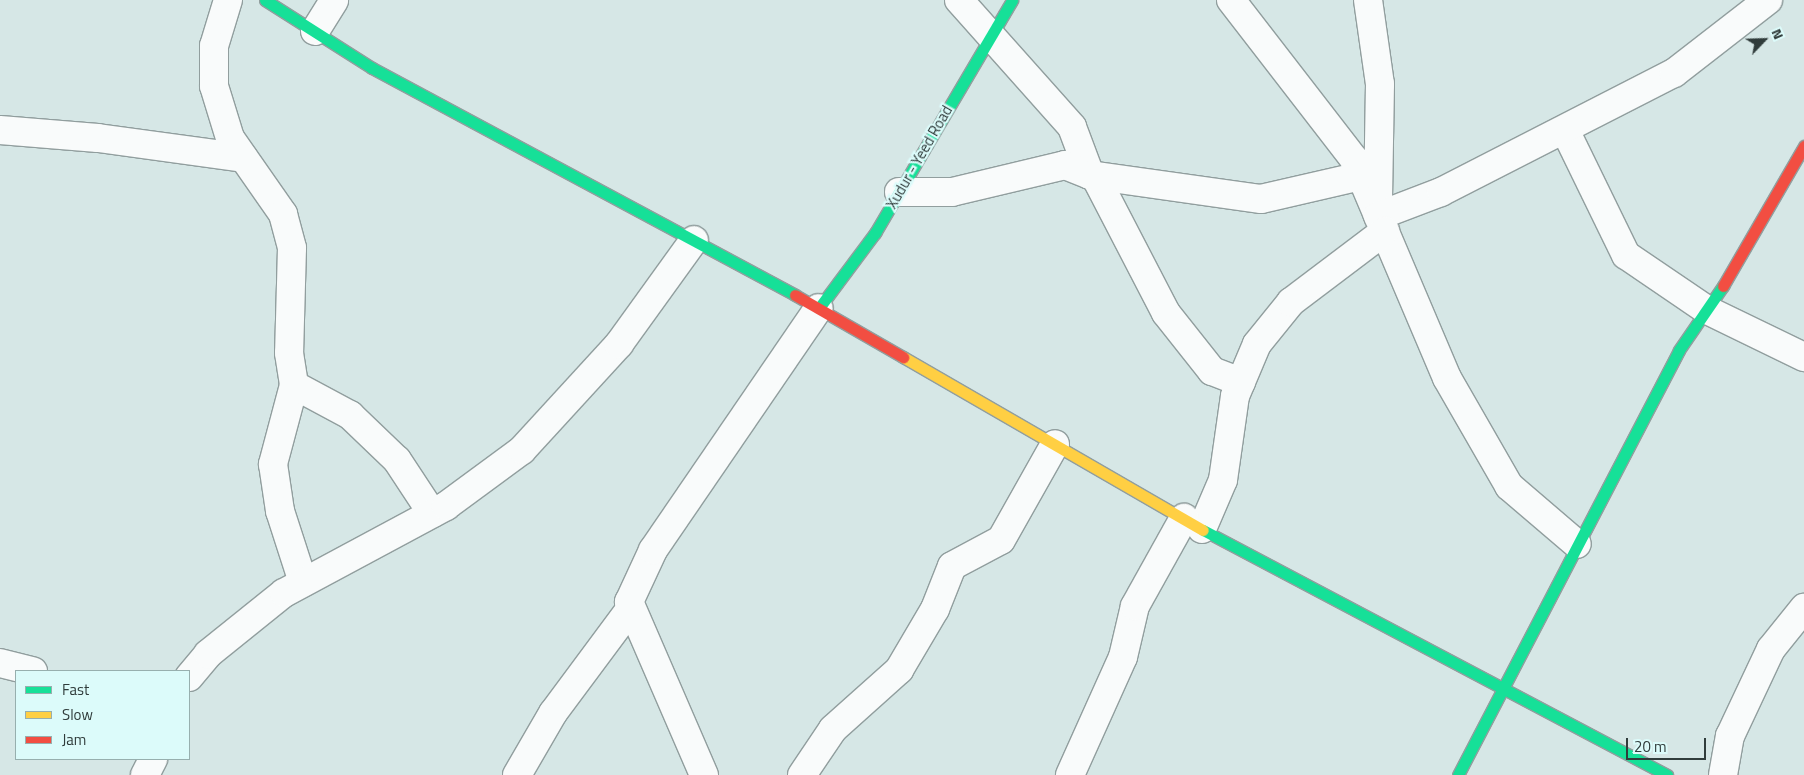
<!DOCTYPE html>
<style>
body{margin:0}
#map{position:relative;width:1804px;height:775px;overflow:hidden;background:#d6e7e6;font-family:"Titillium Web",sans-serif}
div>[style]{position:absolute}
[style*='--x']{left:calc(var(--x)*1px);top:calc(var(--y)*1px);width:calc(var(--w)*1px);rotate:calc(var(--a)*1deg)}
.roads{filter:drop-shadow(1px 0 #919e9e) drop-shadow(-1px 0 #919e9e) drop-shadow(0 1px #919e9e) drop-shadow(0 -1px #919e9e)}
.street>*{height:28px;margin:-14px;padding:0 14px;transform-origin:14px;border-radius:14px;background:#f9fbfb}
.fast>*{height:11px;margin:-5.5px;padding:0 5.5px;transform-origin:5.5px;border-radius:5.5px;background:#16e098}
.slow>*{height:11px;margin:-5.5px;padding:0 5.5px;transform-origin:5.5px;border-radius:5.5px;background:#ffcf43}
.jam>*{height:11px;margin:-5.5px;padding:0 5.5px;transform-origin:5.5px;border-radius:5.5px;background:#f24e42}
span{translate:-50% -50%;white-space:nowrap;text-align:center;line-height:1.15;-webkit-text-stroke:4.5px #dcfbfa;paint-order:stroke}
.street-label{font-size:15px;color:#303c3b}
.legend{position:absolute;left:15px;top:670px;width:175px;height:90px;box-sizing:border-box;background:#dcfbfa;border:1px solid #97afae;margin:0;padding:6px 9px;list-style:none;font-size:15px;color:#303c3b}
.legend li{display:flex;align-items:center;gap:10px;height:25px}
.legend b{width:25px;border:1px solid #97afae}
.north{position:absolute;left:1739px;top:15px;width:50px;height:50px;-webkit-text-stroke:4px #dcfbfa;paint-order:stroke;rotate:66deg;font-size:14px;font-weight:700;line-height:20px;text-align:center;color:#303c3b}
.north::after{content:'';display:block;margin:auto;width:18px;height:22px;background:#303c3b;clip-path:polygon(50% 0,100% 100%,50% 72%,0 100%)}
.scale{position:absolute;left:1626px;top:738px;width:80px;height:22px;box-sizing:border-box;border:2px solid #303c3b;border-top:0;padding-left:6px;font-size:15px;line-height:18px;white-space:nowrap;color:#303c3b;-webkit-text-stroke:4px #dcfbfa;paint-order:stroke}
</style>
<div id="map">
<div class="roads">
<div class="street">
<div style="--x:228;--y:0;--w:48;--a:106.9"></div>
<div style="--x:214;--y:46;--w:40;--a:90"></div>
<div style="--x:214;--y:86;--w:54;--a:72.9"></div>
<div style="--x:230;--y:138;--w:93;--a:55.1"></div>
<div style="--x:283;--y:214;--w:35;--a:75"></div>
<div style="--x:292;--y:248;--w:105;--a:91.6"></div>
<div style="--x:289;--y:353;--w:32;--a:81"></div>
<div style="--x:294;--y:385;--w:82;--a:104.9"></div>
<div style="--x:273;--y:464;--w:48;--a:81.5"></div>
<div style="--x:280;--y:511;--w:75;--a:72.1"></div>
<div style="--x:959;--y:0;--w:170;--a:48.3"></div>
<div style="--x:1072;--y:127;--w:51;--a:69.4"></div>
<div style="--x:1231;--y:0;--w:201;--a:52.3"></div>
<div style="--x:1354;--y:159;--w:238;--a:67"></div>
<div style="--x:1447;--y:378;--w:125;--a:60.1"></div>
<div style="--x:1509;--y:486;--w:89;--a:40.5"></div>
<div style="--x:1368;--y:0;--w:85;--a:81.9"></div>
<div style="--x:1380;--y:84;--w:120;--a:91"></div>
<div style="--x:315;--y:31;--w:36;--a:-58"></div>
<div style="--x:0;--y:130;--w:98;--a:4.7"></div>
<div style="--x:98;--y:138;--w:147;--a:7.8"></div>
<div style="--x:1565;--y:130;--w:139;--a:64"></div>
<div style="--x:1626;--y:255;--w:98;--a:34.2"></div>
<div style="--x:1707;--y:310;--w:108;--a:25.9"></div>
<div style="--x:1095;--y:176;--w:154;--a:62.6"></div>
<div style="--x:1166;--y:313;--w:74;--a:51.6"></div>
<div style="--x:1212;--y:371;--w:31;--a:21"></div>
<div style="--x:899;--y:192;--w:53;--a:0"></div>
<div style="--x:952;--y:192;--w:116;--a:-13.4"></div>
<div style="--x:1065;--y:165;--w:27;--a:22"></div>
<div style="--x:1090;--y:175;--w:173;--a:8"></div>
<div style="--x:1261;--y:199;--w:103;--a:-13"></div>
<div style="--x:1378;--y:216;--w:67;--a:-20.9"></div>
<div style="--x:1441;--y:192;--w:262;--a:-27.1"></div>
<div style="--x:1674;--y:73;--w:119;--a:-37.8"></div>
<div style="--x:294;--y:385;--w:64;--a:28.2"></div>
<div style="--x:350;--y:415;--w:65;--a:43.8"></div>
<div style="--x:397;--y:460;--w:64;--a:56.6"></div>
<div style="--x:1202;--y:529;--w:53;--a:-66.8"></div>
<div style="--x:1223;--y:480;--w:85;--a:-81.9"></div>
<div style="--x:1235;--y:396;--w:56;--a:-67.1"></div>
<div style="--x:1257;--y:344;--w:54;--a:-51"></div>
<div style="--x:1291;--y:302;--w:118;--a:-37.1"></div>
<div style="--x:0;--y:663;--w:34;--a:14"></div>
<div style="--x:189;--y:677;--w:30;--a:-50"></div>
<div style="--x:208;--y:654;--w:97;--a:-38.8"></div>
<div style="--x:284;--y:593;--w:184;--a:-28.2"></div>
<div style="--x:446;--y:506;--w:94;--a:-36.4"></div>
<div style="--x:522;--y:450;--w:144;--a:-47.5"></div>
<div style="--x:619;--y:344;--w:128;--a:-54.2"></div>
<div style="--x:145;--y:775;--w:18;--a:-63"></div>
<div style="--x:517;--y:775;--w:72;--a:-59.9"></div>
<div style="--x:553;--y:713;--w:131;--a:-53.4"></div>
<div style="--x:704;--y:775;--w:189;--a:-113.4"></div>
<div style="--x:629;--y:602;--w:57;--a:-65.2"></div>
<div style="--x:653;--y:550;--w:293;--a:-55.6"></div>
<div style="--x:802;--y:775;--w:55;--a:-56"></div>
<div style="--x:833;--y:729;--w:89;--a:-41.8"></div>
<div style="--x:899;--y:670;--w:71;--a:-59.5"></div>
<div style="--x:935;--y:609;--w:46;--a:-68.4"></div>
<div style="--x:952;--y:566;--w:55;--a:-28"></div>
<div style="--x:1001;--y:540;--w:110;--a:-60.6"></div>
<div style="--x:1070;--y:775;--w:129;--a:-65.8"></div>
<div style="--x:1123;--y:657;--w:52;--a:-76.8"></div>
<div style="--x:1135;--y:606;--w:101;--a:-60.9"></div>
<div style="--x:1723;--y:775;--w:40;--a:-80"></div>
<div style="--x:1730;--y:736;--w:96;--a:-64.8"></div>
<div style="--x:1771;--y:649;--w:53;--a:-51.2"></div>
</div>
<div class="fast">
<div style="--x:265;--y:0;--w:127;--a:32.4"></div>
<div style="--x:372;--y:68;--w:480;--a:28.2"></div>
<div style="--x:819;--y:308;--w:94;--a:-53.3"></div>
<div style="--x:875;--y:233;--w:270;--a:-59.5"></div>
<div style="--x:1203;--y:530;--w:525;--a:27.83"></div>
<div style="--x:1458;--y:775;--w:479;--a:-62.5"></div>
<div style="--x:1679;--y:350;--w:78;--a:-55.5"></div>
</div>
<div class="slow">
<div style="--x:903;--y:357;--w:346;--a:30"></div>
</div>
<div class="jam">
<div style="--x:1723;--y:286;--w:162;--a:-59.9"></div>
<div style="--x:795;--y:295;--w:125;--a:29.9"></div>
</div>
</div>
<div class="street-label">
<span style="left:919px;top:157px;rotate:-60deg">Xudur - Yeed Road</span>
</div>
<ul class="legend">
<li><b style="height:6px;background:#16e098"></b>Fast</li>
<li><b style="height:6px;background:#ffcf43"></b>Slow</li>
<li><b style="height:6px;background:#f24e42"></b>Jam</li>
</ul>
<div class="north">N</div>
<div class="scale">20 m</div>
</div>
